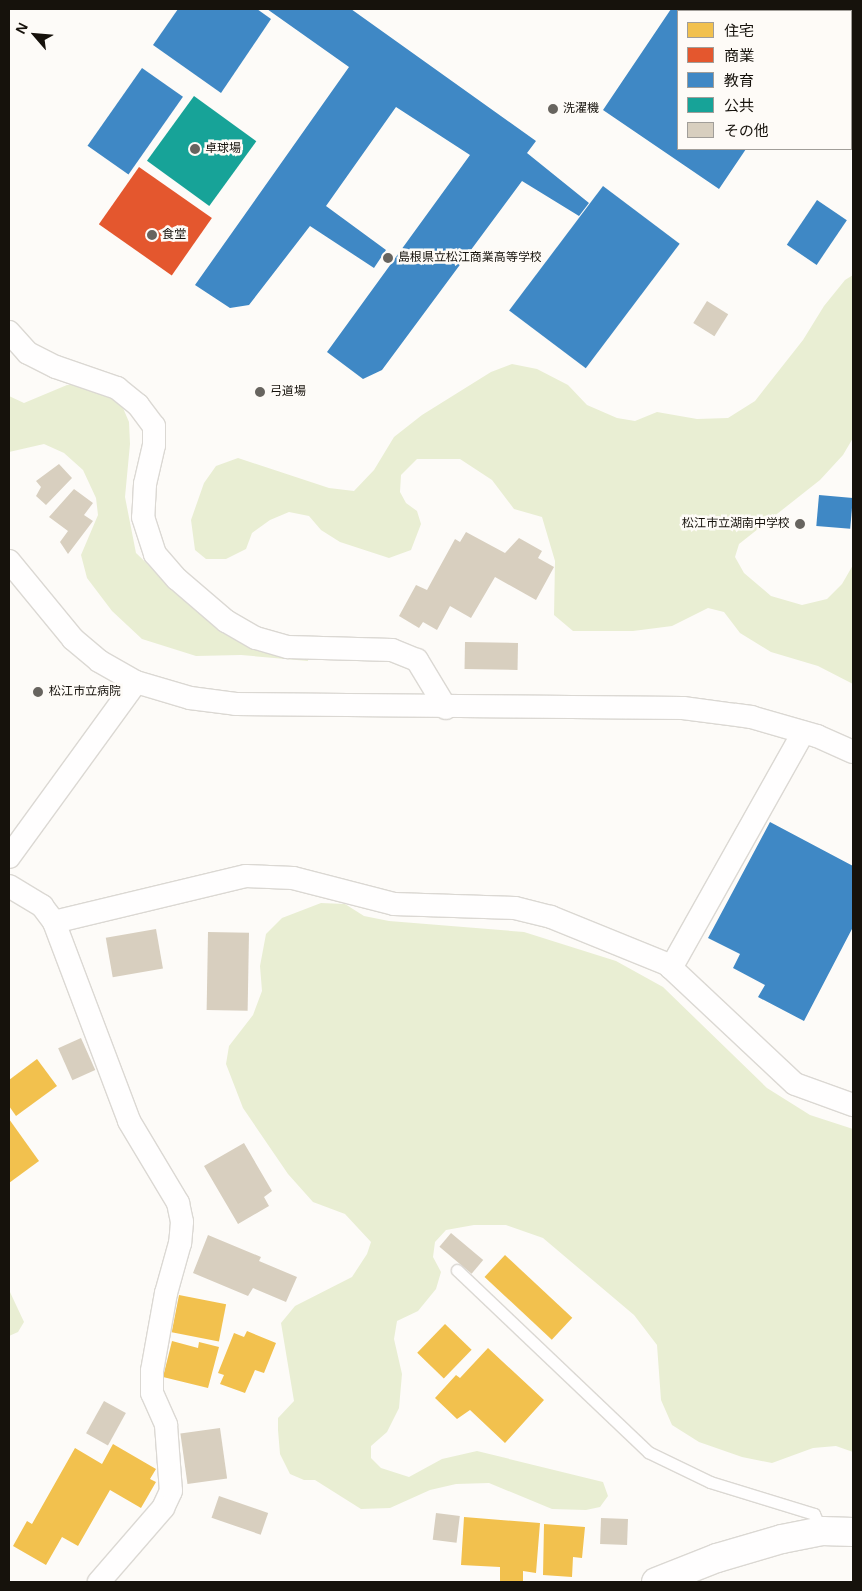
<!DOCTYPE html>
<meta charset="utf-8">
<style>
body{margin:0}
#map{position:relative;width:862px;height:1591px;overflow:hidden;background:#fdfbf8;font-family:Helvetica,"Noto Sans JP",sans-serif}
div>[style]{position:absolute}
[style*='--x']{left:calc(var(--x)*1px);top:calc(var(--y)*1px);width:calc(var(--w)*1px);rotate:calc(var(--a)*1deg)}
.green>*{inset:0;background:#e9eed3}
.homes>*{inset:0;background:#f2c14e;transform-origin:0 0}
.shops>*{inset:0;background:#e4572e;transform-origin:0 0}
.schools>*{inset:0;background:#3f88c5;transform-origin:0 0}
.public>*{inset:0;background:#17a398;transform-origin:0 0}
.building>*{inset:0;background:#d8cfbf;transform-origin:0 0}
.roads{filter:drop-shadow(1px 0 #dbd8d3) drop-shadow(-1px 0 #dbd8d3) drop-shadow(0 1px #dbd8d3) drop-shadow(0 -1px #dbd8d3)}
.service>*{height:11px;margin:-5.5px;padding:0 5.5px;transform-origin:5.5px;border-radius:5.5px;background:#fffefe}
.minor>*{height:22px;margin:-11px;padding:0 11px;transform-origin:11px;border-radius:11px;background:#fffefe}
.tertiary>*{height:28px;margin:-14px;padding:0 14px;transform-origin:14px;border-radius:14px;background:#fffefe}
.dots>*{width:14px;height:14px;translate:-50% -50%;box-sizing:border-box;border:2px solid #fefbf7;border-radius:50%}
span{translate:-50% -50%;white-space:nowrap;text-align:center;line-height:1.15;-webkit-text-stroke:5px #fefbf7;paint-order:stroke}
.poi-label{font-size:12px;color:#16120c}
.left{translate:0 -50%;text-align:left}
.right{translate:-100% -50%;text-align:right}
.frame{position:absolute;inset:0;border:10px solid #16120c;pointer-events:none}
.legend{position:absolute;left:677px;top:10px;width:175px;height:140px;box-sizing:border-box;background:#fefbf7;border:1px solid #a19e99;margin:0;padding:6px 9px;list-style:none;font-size:15px;color:#16120c}
.legend li{display:flex;align-items:center;gap:10px;height:25px}
.legend b{width:25px;border:1px solid #a19e99}
.north{position:absolute;left:10px;top:10px;width:50px;height:50px;-webkit-text-stroke:4px #fefbf7;paint-order:stroke;rotate:297deg;font-size:14px;font-weight:700;line-height:20px;text-align:center;color:#16120c}
.north::after{content:'';display:block;margin:auto;width:18px;height:22px;background:#16120c;clip-path:polygon(50% 0,100% 100%,50% 72%,0 100%)}
</style>
<div id="map">
<div class="green">
<div style="clip-path:polygon(853px 275px,853px 438px,843px 455px,820px 480px,739px 544px,735px 557px,744px 573px,771px 596px,802px 605px,827px 599px,842px 584px,853px 565px,853px 684px,818px 666px,771px 652px,740px 633px,724px 612px,708px 608px,672px 626px,633px 631px,573px 631px,554px 615px,555px 561px,542px 517px,514px 509px,492px 480px,460px 459px,417px 459px,401px 475px,400px 492px,406px 503px,417px 511px,421px 524px,411px 550px,389px 558px,340px 542px,321px 530px,309px 516px,289px 512px,270px 520px,252px 533px,246px 549px,226px 559px,206px 559px,195px 550px,191px 520px,204px 483px,216px 466px,238px 458px,329px 488px,354px 491px,374px 470px,394px 437px,422px 415px,491px 372px,512px 364px,537px 369px,568px 385px,587px 405px,617px 418px,635px 421px,657px 412px,697px 419px,728px 418px,755px 401px,803px 340px,824px 306px,845px 280px)"></div>
<div style="clip-path:polygon(67px 385px,91px 385px,108px 392px,123px 408px,129px 422px,130px 444px,125px 497px,136px 553px,189px 604px,307px 653px,308px 661px,241px 655px,196px 656px,142px 639px,112px 611px,87px 578px,81px 555px,98px 515px,96px 498px,83px 470px,64px 453px,44px 444px,9px 452px,9px 396px,24px 403px)"></div>
<div style="clip-path:polygon(321px 903px,345px 904px,364px 916px,389px 921px,524px 932px,616px 961px,663px 987px,767px 1088px,810px 1115px,853px 1129px,853px 1452px,836px 1446px,813px 1448px,772px 1463px,742px 1457px,699px 1442px,672px 1425px,661px 1400px,657px 1345px,634px 1315px,543px 1238px,506px 1225px,474px 1225px,446px 1230px,435px 1242px,433px 1257px,441px 1272px,436px 1289px,418px 1311px,397px 1321px,394px 1339px,402px 1374px,399px 1408px,387px 1432px,371px 1446px,371px 1458px,381px 1468px,409px 1477px,442px 1459px,477px 1451px,603px 1482px,608px 1496px,600px 1507px,586px 1510px,552px 1509px,489px 1483px,456px 1484px,430px 1490px,390px 1508px,361px 1509px,315px 1480px,304px 1480px,290px 1474px,280px 1454px,278px 1430px,278px 1418px,294px 1401px,281px 1323px,295px 1306px,352px 1277px,367px 1254px,371px 1242px,345px 1214px,313px 1202px,288px 1174px,243px 1108px,226px 1064px,229px 1046px,253px 1015px,262px 991px,260px 966px,266px 934px,282px 918px)"></div>
<div style="clip-path:polygon(9px 1290px,24px 1322px,18px 1332px,9px 1336px)"></div>
</div>
<div class="homes">
<div style="clip-path:polygon(37px 1059px,57px 1086px,16px 1116px,9px 1106px,9px 1080px)"></div>
<div style="clip-path:polygon(9px 1119px,39px 1161px,9px 1183px)"></div>
<div style="left:505px;top:1255px;width:92px;height:30px;rotate:43deg"></div>
<div style="left:179px;top:1295px;width:48px;height:38px;rotate:11deg"></div>
<div style="left:445px;top:1324px;width:37px;height:40px;rotate:44deg"></div>
<div style="clip-path:polygon(247px 1331px,276px 1343px,264px 1373px,255px 1370px,245px 1393px,220px 1384px,224px 1375px,218px 1373px,234px 1333px,244px 1337px)"></div>
<div style="clip-path:polygon(172px 1341px,198px 1348px,199px 1342px,219px 1347px,208px 1388px,163px 1377px)"></div>
<div style="clip-path:polygon(488px 1348px,544px 1400px,505px 1443px,470px 1410px,457px 1419px,435px 1398px,456px 1375px,460px 1378px)"></div>
<div style="clip-path:polygon(113px 1444px,156px 1469px,150px 1479px,156px 1482px,141px 1508px,110px 1490px,78px 1546px,62px 1537px,46px 1565px,13px 1546px,27px 1521px,32px 1524px,75px 1448px,102px 1464px)"></div>
<div style="clip-path:polygon(464px 1517px,540px 1523px,536px 1573px,523px 1571px,523px 1582px,500px 1581px,500px 1567px,461px 1565px)"></div>
<div style="clip-path:polygon(544px 1524px,585px 1527px,582px 1558px,573px 1557px,572px 1577px,543px 1575px)"></div>
</div>
<div class="shops">
<div style="left:139px;top:167px;width:89px;height:70px;rotate:35deg"></div>
</div>
<div class="schools">
<div style="clip-path:polygon(178px 9px,257px 9px,271px 19px,221px 93px,153px 45px)"></div>
<div style="clip-path:polygon(267px 9px,351px 9px,536px 141px,527px 153px,589px 203px,579px 216px,522px 181px,382px 370px,363px 379px,327px 352px,470px 155px,396px 107px,326px 206px,386px 250px,374px 268px,310px 226px,249px 305px,230px 308px,195px 285px,349px 67px)"></div>
<div style="clip-path:polygon(671px 9px,807px 11px,678px 11px,678px 149px,746px 149px,719px 189px,603px 110px)"></div>
<div style="left:142px;top:68px;width:50px;height:95px;rotate:35deg"></div>
<div style="left:603px;top:186px;width:96px;height:156px;rotate:37deg"></div>
<div style="left:817px;top:200px;width:36px;height:54px;rotate:34deg"></div>
<div style="left:819px;top:495px;width:34px;height:31px;rotate:5deg"></div>
<div style="clip-path:polygon(770px 822px,853px 866px,853px 927px,804px 1021px,758px 997px,765px 985px,733px 968px,740px 954px,708px 938px)"></div>
</div>
<div class="public">
<div style="left:194px;top:96px;width:77px;height:80px;rotate:36deg"></div>
</div>
<div class="building">
<div style="left:707px;top:301px;width:25px;height:26px;rotate:32deg"></div>
<div style="clip-path:polygon(59px 464px,72px 478px,46px 505px,36px 496px,41px 487px,36px 481px)"></div>
<div style="clip-path:polygon(74px 489px,93px 503px,84px 515px,93px 521px,68px 554px,60px 542px,68px 531px,49px 517px)"></div>
<div style="clip-path:polygon(466px 532px,505px 553px,519px 538px,542px 551px,538px 558px,554px 567px,536px 600px,495px 577px,471px 618px,450px 606px,437px 630px,423px 622px,419px 628px,399px 616px,416px 585px,427px 590px,455px 539px,460px 542px)"></div>
<div style="left:465px;top:642px;width:53px;height:27px;rotate:1deg"></div>
<div style="left:156px;top:929px;width:40px;height:51px;rotate:80deg"></div>
<div style="left:208px;top:932px;width:41px;height:78px;rotate:1deg"></div>
<div style="left:81px;top:1038px;width:35px;height:25px;rotate:66deg"></div>
<div style="clip-path:polygon(244px 1143px,272px 1191px,264px 1197px,269px 1206px,238px 1224px,204px 1166px)"></div>
<div style="left:451px;top:1233px;width:42px;height:18px;rotate:40deg"></div>
<div style="clip-path:polygon(208px 1235px,261px 1257px,259px 1261px,297px 1277px,286px 1302px,253px 1288px,248px 1296px,193px 1273px)"></div>
<div style="left:104px;top:1401px;width:25px;height:37px;rotate:29deg"></div>
<div style="left:220px;top:1428px;width:51px;height:40px;rotate:82deg"></div>
<div style="left:219px;top:1496px;width:52px;height:23px;rotate:19deg"></div>
<div style="left:436px;top:1513px;width:24px;height:27px;rotate:7deg"></div>
<div style="left:601px;top:1518px;width:27px;height:26px;rotate:2deg"></div>
</div>
<div class="roads">
<div class="service">
<div style="--x:457;--y:1270;--w:264;--a:43.6"></div>
<div style="--x:648;--y:1452;--w:69;--a:25.8"></div>
<div style="--x:710;--y:1482;--w:109;--a:17.1"></div>
<div style="--x:814;--y:1514;--w:19;--a:65"></div>
</div>
<div class="minor">
<div style="--x:9;--y:332;--w:28;--a:48"></div>
<div style="--x:28;--y:353;--w:31;--a:27"></div>
<div style="--x:56;--y:367;--w:65;--a:19"></div>
<div style="--x:117;--y:388;--w:27;--a:39"></div>
<div style="--x:138;--y:405;--w:26;--a:53"></div>
<div style="--x:154;--y:426;--w:19;--a:90"></div>
<div style="--x:154;--y:445;--w:40;--a:103"></div>
<div style="--x:145;--y:484;--w:33;--a:93"></div>
<div style="--x:143;--y:517;--w:39;--a:72"></div>
<div style="--x:155;--y:554;--w:33;--a:49"></div>
<div style="--x:177;--y:579;--w:65;--a:40.6"></div>
<div style="--x:226;--y:621;--w:34;--a:30"></div>
<div style="--x:256;--y:638;--w:33;--a:16"></div>
<div style="--x:288;--y:647;--w:104;--a:1.7"></div>
<div style="--x:392;--y:650;--w:27;--a:22"></div>
<div style="--x:417;--y:660;--w:56;--a:58.9"></div>
<div style="--x:9;--y:561;--w:101;--a:50.6"></div>
<div style="--x:73;--y:639;--w:34;--a:40"></div>
<div style="--x:99;--y:661;--w:43;--a:29.6"></div>
<div style="--x:136;--y:682;--w:56;--a:16.5"></div>
<div style="--x:190;--y:698;--w:46;--a:7.4"></div>
<div style="--x:236;--y:704;--w:447;--a:0.5"></div>
<div style="--x:683;--y:708;--w:69;--a:7.5"></div>
<div style="--x:751;--y:717;--w:69;--a:16.1"></div>
<div style="--x:817;--y:736;--w:39;--a:24"></div>
<div style="--x:9;--y:857;--w:216;--a:-54"></div>
<div style="--x:9;--y:886;--w:39;--a:31"></div>
<div style="--x:42;--y:906;--w:20;--a:53"></div>
<div style="--x:54;--y:922;--w:213;--a:69.3"></div>
<div style="--x:129;--y:1121;--w:96;--a:59.1"></div>
<div style="--x:178;--y:1203;--w:19;--a:78"></div>
<div style="--x:182;--y:1222;--w:21;--a:95"></div>
<div style="--x:180;--y:1243;--w:52;--a:105.6"></div>
<div style="--x:166;--y:1293;--w:79;--a:100.2"></div>
<div style="--x:152;--y:1371;--w:22;--a:90"></div>
<div style="--x:152;--y:1393;--w:35;--a:66"></div>
<div style="--x:166;--y:1425;--w:66;--a:85.7"></div>
<div style="--x:171;--y:1491;--w:19;--a:115"></div>
<div style="--x:163;--y:1508;--w:98;--a:130.9"></div>
<div style="--x:54;--y:922;--w:197;--a:-13.5"></div>
<div style="--x:246;--y:876;--w:47;--a:2.4"></div>
<div style="--x:293;--y:878;--w:104;--a:14.4"></div>
<div style="--x:394;--y:904;--w:121;--a:1.9"></div>
<div style="--x:515;--y:908;--w:37;--a:14"></div>
<div style="--x:551;--y:917;--w:125;--a:22.1"></div>
<div style="--x:667;--y:964;--w:175;--a:43.2"></div>
<div style="--x:795;--y:1084;--w:62;--a:19.9"></div>
<div style="--x:671;--y:968;--w:270;--a:-60.7"></div>
</div>
<div class="tertiary">
<div style="--x:656;--y:1582;--w:66;--a:-21.5"></div>
<div style="--x:717;--y:1558;--w:68;--a:-16.3"></div>
<div style="--x:782;--y:1539;--w:41;--a:-11.3"></div>
<div style="--x:822;--y:1531;--w:31;--a:2"></div>
</div>
</div>
<div class="dots">
<div style="left:553px;top:109px;background:#67645f"></div>
<div style="left:195px;top:149px;background:#67645f"></div>
<div style="left:152px;top:235px;background:#67645f"></div>
<div style="left:388px;top:258px;background:#67645f"></div>
<div style="left:260px;top:392px;background:#67645f"></div>
<div style="left:800px;top:524px;background:#67645f"></div>
<div style="left:38px;top:692px;background:#67645f"></div>
</div>
<div class="poi-label">
<span class="left" style="left:563px;top:109px">洗濯機</span>
<span class="left" style="left:205px;top:149px">卓球場</span>
<span class="left" style="left:162px;top:235px">食堂</span>
<span class="left" style="left:398px;top:258px">島根県立松江商業高等学校</span>
<span class="left" style="left:270px;top:392px">弓道場</span>
<span class="right" style="left:790px;top:524px">松江市立湖南中学校</span>
<span class="left" style="left:49px;top:692px">松江市立病院</span>
</div>
<div class="frame"></div>
<ul class="legend">
<li><b style="height:14px;background:#f2c14e"></b>住宅</li>
<li><b style="height:14px;background:#e4572e"></b>商業</li>
<li><b style="height:14px;background:#3f88c5"></b>教育</li>
<li><b style="height:14px;background:#17a398"></b>公共</li>
<li><b style="height:14px;background:#d8cfbf"></b>その他</li>
</ul>
<div class="north">N</div>
</div>
